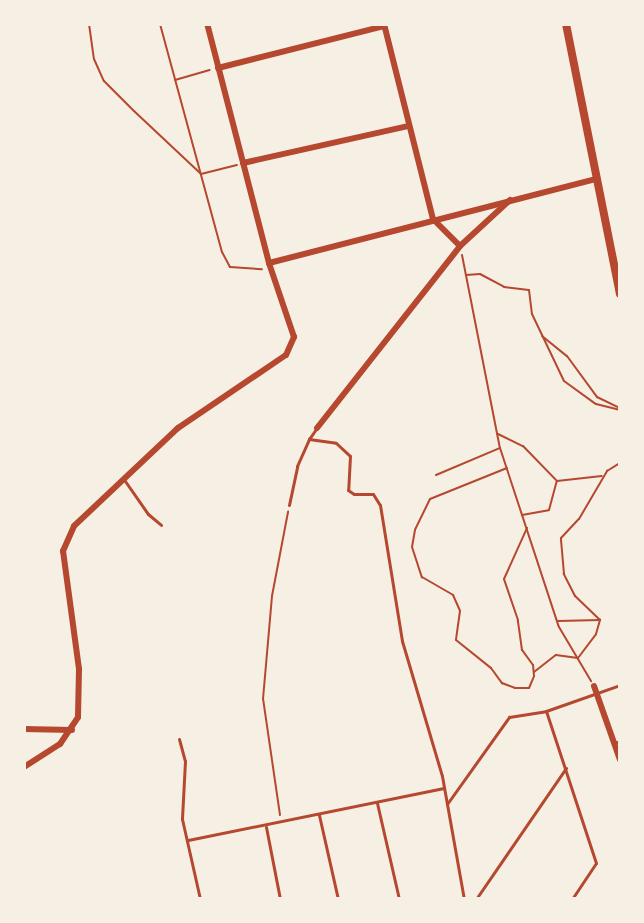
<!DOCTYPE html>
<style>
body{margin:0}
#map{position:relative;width:644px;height:923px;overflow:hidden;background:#f6efe4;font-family:"Fira Sans",sans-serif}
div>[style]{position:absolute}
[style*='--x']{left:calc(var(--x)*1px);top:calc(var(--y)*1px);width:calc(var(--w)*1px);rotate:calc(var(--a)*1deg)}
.path>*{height:2px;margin:-1px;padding:0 1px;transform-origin:1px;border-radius:1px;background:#b5482f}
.service>*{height:3px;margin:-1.5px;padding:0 1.5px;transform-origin:1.5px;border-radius:1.5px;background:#b5482f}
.minor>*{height:6px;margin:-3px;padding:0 3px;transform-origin:3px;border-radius:3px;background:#b5482f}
.tertiary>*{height:8px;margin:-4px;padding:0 4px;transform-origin:4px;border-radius:4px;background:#b5482f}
span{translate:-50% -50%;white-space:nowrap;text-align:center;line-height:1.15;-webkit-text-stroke:6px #f6efe4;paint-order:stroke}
.frame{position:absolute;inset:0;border:26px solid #f6efe4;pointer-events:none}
</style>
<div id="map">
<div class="path">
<div style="--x:89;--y:24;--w:35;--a:82"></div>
<div style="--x:94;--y:59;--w:24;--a:66"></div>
<div style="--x:104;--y:81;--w:42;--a:45"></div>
<div style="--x:134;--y:111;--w:92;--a:43.2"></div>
<div style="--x:201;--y:174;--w:37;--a:-14"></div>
<div style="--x:160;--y:24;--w:236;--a:74.8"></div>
<div style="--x:222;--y:252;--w:17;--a:62"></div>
<div style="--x:230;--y:267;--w:32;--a:4"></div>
<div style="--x:175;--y:80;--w:36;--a:-16"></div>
<div style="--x:462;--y:255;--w:197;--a:78.9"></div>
<div style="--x:500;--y:448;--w:188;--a:71.8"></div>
<div style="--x:559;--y:627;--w:63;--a:59.3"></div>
<div style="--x:466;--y:275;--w:14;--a:-4"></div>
<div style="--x:480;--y:274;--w:27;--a:28"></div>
<div style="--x:504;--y:287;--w:25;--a:7"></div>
<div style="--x:529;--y:290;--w:24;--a:83"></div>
<div style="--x:532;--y:314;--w:74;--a:64.5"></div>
<div style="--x:564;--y:381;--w:39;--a:36"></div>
<div style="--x:596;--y:404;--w:25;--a:14"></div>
<div style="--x:542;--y:336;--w:32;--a:39"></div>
<div style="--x:567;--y:356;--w:51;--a:53.8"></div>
<div style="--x:597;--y:397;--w:25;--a:26"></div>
<div style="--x:498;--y:434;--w:28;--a:26"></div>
<div style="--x:523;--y:446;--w:49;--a:45.8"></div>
<div style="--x:557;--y:481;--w:45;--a:-6.3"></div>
<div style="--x:507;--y:468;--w:83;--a:158.1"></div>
<div style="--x:430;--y:499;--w:34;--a:116"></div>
<div style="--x:415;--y:530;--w:17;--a:100"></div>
<div style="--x:412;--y:547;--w:32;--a:72"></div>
<div style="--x:422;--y:577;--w:36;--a:30"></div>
<div style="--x:453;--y:595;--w:17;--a:66"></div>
<div style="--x:460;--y:611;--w:29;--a:98"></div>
<div style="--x:456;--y:640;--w:45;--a:38.7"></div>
<div style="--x:491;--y:668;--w:19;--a:54"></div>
<div style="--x:502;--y:683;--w:14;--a:21"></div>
<div style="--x:515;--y:688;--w:14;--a:0"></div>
<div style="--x:529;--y:688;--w:13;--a:-67"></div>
<div style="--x:534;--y:676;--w:11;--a:-95"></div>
<div style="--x:533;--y:665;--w:19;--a:-126"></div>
<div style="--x:522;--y:650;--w:30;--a:-98"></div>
<div style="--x:518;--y:620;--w:43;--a:-108.9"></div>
<div style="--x:504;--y:579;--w:56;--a:-65.7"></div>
<div style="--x:436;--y:475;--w:69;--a:-22.9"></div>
<div style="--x:522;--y:515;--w:27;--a:-10"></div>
<div style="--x:549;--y:510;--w:30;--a:-75"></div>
<div style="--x:558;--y:621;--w:42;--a:-1.4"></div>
<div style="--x:534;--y:672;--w:28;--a:-38"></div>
<div style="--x:556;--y:655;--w:22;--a:8"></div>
<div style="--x:578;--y:658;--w:30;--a:-53"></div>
<div style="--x:596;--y:634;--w:15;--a:-74"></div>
<div style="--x:600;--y:620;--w:35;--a:-136"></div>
<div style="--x:575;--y:596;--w:25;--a:-117"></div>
<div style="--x:564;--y:574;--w:36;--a:-95"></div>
<div style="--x:561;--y:538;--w:26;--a:-47"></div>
<div style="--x:579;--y:519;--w:56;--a:-59.7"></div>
<div style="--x:607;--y:471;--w:15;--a:-32"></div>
<div style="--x:280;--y:815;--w:117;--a:-98.3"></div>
<div style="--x:263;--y:699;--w:103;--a:-85"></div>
<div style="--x:272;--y:596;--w:86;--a:-79.2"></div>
</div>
<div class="service">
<div style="--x:316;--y:429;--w:12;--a:125"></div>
<div style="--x:309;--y:439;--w:27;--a:8"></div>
<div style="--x:336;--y:443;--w:19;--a:43"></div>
<div style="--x:350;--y:456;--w:34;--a:93"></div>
<div style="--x:348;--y:490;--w:7;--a:34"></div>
<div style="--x:354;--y:494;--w:19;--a:0"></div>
<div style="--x:373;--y:494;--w:13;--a:58"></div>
<div style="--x:380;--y:505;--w:138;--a:80.8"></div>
<div style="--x:402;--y:641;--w:141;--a:73.5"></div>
<div style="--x:442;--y:776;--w:125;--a:79.9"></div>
<div style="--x:125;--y:481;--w:40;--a:55.1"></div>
<div style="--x:148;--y:514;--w:17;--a:40"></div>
<div style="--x:289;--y:505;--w:40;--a:-78"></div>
<div style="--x:297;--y:466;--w:30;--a:-66"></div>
<div style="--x:179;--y:739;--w:23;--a:75"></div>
<div style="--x:185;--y:761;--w:58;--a:93"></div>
<div style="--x:182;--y:819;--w:82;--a:77.3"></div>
<div style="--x:614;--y:743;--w:6;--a:-18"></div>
<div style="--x:377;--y:803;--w:98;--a:77.1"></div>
<div style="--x:447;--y:804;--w:107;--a:-54.5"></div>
<div style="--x:509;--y:717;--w:37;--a:-9"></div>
<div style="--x:319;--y:815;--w:86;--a:77.3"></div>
<div style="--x:266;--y:827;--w:73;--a:79"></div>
<div style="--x:188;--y:840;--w:261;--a:-11.5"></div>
<div style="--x:476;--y:899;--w:159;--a:-55.5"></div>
<div style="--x:572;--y:899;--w:43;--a:-56.3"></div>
<div style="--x:596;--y:863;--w:160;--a:-108.2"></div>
<div style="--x:546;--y:711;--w:78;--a:-19.4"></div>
</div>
<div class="minor">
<div style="--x:384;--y:24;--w:201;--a:75.9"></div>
<div style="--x:433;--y:219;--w:38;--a:45"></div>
<div style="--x:218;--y:68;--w:171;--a:-14.2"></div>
<div style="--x:243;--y:163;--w:170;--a:-12.6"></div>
<div style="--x:269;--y:263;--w:338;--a:-14.4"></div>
<div style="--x:317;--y:428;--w:231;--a:-51.8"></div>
<div style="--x:460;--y:246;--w:68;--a:-42.6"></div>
<div style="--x:594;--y:686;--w:78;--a:70.6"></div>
<div style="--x:24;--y:729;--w:48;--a:1.2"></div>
<div style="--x:24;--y:767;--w:43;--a:-32.6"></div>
<div style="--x:60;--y:744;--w:32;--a:-56"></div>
<div style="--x:78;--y:717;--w:48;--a:-88.8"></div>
<div style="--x:79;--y:669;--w:119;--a:-97.7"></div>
<div style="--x:63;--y:551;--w:27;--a:-66"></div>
<div style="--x:74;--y:526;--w:143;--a:-43.3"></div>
<div style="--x:178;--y:428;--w:130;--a:-34.1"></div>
<div style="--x:286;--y:355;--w:20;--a:-66"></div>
<div style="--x:294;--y:337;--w:78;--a:-108.7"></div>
<div style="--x:269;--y:263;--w:247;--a:-104.5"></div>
</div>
<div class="tertiary">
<div style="--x:566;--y:24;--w:275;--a:78.7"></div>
</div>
<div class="frame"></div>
</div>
